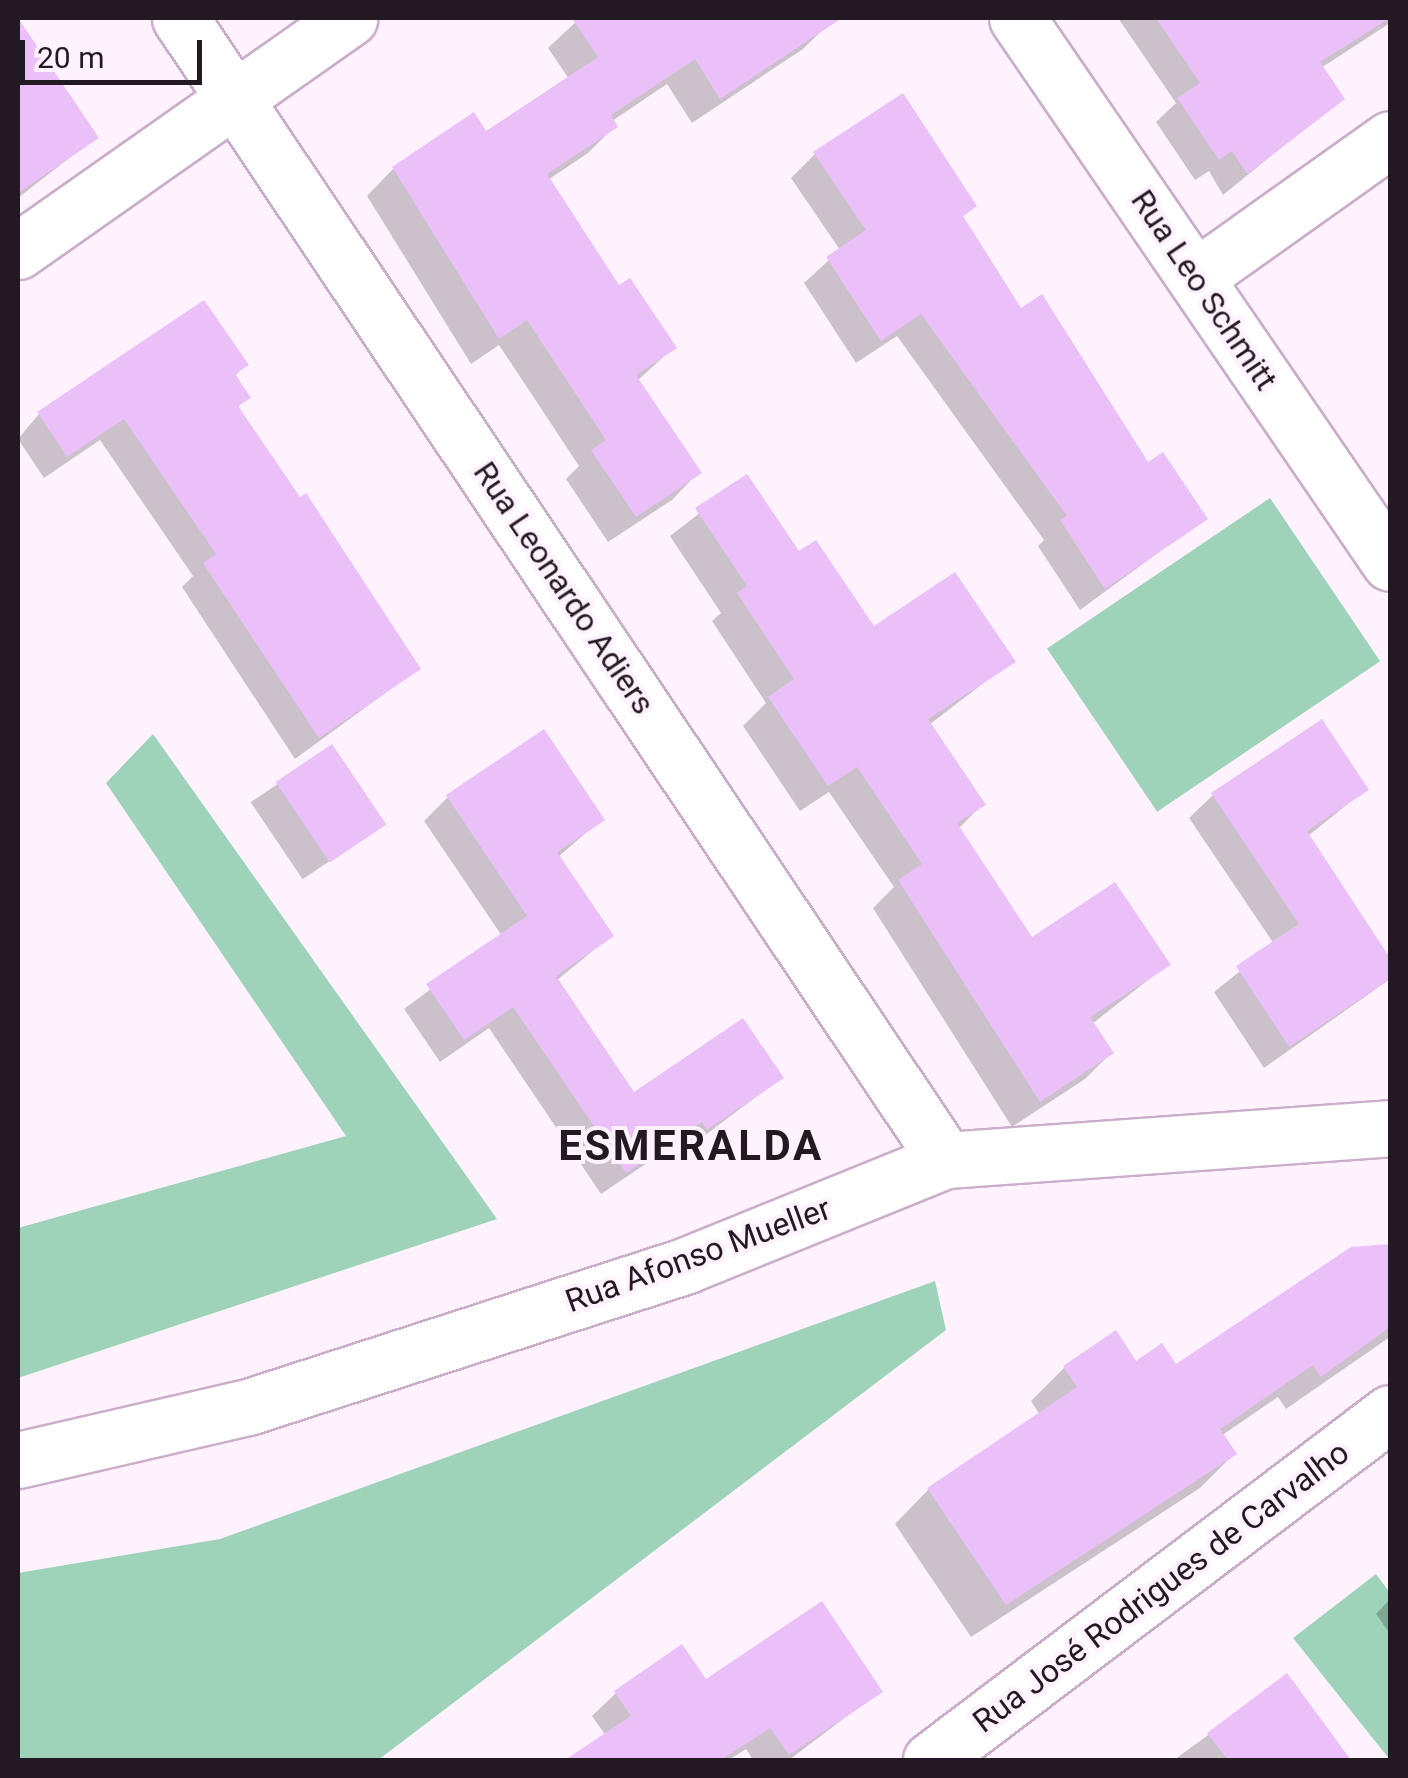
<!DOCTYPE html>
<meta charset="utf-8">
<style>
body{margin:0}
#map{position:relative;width:1408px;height:1778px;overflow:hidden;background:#fef2fe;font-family:Roboto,sans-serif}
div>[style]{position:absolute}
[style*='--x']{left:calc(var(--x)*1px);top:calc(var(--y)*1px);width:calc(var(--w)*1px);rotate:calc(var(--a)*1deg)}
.green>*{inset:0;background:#9ed3b9;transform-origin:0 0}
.shadow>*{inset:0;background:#0003;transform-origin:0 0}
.building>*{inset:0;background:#ebc0f9;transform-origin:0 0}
.roads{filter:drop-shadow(2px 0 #caaeca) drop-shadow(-2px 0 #caaeca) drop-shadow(0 2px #caaeca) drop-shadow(0 -2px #caaeca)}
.minor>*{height:55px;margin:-27.5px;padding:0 27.5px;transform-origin:27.5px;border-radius:27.5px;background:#fff}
span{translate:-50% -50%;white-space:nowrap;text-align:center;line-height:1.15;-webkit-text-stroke:8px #fef2fe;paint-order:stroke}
.street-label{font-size:32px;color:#231923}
.district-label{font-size:42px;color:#231923;font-weight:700;letter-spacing:2.5px}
.frame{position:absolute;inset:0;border:20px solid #231923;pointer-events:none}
.scale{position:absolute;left:20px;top:40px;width:182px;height:45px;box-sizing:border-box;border:5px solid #231923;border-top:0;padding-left:12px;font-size:30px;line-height:35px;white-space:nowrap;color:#231923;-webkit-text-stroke:8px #fef2fe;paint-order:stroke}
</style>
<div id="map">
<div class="green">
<div style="left:1270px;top:498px;width:197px;height:269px;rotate:56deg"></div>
<div style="clip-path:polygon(153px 734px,497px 1219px,18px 1378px,18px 1228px,346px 1136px,106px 783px)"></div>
<div style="clip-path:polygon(935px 1281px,946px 1330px,378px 1760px,18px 1760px,18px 1573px,220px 1539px)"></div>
<div style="clip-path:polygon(1376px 1574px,1390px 1593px,1390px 1760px,1293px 1638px)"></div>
</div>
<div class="shadow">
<div style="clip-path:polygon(580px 18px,827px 18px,830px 23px,803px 49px,692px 123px,667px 84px,612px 121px,615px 126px,588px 153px,548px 180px,618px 289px,673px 348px,637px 381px,698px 473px,672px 500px,608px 542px,566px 479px,579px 466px,499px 345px,471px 364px,367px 196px,393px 169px,486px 134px,569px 79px,548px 48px)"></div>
<div style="clip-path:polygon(1118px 18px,1249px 18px,1259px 33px,1281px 18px,1390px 18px,1390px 23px,1321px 68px,1341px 99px,1223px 195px,1209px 171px,1195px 180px,1156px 122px,1176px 103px)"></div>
<div style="clip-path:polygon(20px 26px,95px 138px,18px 198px,18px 28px)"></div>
<div style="clip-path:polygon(815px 154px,974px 206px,961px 218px,1020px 312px,1147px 466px,1204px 519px,1080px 610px,1038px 546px,1044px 540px,897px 336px,856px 363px,804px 283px,840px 250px,791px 178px)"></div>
<div style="clip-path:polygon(245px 365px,234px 377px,248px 397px,237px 408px,418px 669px,295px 759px,182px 587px,193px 576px,100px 440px,44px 478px,18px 439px,39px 414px)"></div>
<div style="clip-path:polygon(746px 477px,798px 554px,873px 630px,1012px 661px,929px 725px,983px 804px,958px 829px,1031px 940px,1167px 965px,1092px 1024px,1111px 1053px,1085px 1079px,1012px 1127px,873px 908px,894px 887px,829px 792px,800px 811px,743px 726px,766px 703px,712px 621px,721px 613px,670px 536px)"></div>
<div style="left:331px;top:748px;width:93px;height:97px;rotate:56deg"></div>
<div style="clip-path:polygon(1365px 790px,1308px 836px,1390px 962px,1390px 979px,1264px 1068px,1214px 992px,1274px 944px,1189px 818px,1213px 795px)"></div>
<div style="clip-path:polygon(448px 797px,602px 819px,558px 857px,611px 936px,556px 981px,633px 1095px,781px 1078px,683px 1152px,677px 1143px,601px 1194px,489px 1028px,440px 1062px,404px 1009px,502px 936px,424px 821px)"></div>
<div style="clip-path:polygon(1390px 1246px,1390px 1337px,1286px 1409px,1278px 1397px,1221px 1436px,1234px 1454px,1200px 1488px,971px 1637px,895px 1524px,928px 1490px,1040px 1415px,1031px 1401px,1064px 1368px,1176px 1368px,1352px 1249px)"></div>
<div style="clip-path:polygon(1390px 1599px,1390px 1634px,1376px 1614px)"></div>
<div style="clip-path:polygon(1287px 1677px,1348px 1760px,1174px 1760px)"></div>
<div style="clip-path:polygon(705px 1683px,880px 1691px,789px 1760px,753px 1760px,746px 1749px,729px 1760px,570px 1760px,606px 1736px,592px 1716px,616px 1693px)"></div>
</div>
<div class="building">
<div style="clip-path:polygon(18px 18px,99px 138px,18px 193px)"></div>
<div style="clip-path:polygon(572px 18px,842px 18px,720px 99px,695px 59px,611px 115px,618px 127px,547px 174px,619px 285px,630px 278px,677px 348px,636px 375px,702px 473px,636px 517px,591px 450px,606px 440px,527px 320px,499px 339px,392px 167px,474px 112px,486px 131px,598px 57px)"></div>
<div style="clip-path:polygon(1156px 18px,1390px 18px,1320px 62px,1345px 99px,1247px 174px,1232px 151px,1219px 160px,1177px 98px,1200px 83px)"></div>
<div style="clip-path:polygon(903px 93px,977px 206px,963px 216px,1021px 308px,1042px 294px,1148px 462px,1163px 452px,1208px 519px,1105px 589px,1060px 520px,1067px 516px,921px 314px,881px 341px,826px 257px,866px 230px,813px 152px)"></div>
<div style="clip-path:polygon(204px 300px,249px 365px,235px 374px,251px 398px,238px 406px,300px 497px,306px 493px,421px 669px,319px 738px,203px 563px,216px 554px,124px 419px,67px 457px,37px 412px)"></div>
<div style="clip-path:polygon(747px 474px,799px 551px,816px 540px,874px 626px,955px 572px,1016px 662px,928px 719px,986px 805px,957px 823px,1032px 937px,1115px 882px,1171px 965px,1090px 1017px,1114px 1053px,1040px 1102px,898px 880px,922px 864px,857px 767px,828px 786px,768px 697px,794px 679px,737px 593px,747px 586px,695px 508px)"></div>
<div style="clip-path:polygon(1322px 719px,1369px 790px,1307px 831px,1390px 958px,1390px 979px,1289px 1047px,1236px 966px,1299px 924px,1211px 793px)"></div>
<div style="clip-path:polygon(544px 729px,605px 820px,557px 852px,614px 936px,556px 976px,634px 1092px,743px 1018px,784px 1078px,707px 1130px,702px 1122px,626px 1173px,513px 1007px,464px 1040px,426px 984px,527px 916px,446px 795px)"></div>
<div style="left:332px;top:744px;width:97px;height:68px;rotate:56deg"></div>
<div style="clip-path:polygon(1390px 1244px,1390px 1327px,1321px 1377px,1313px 1365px,1220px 1429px,1237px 1454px,1006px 1605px,927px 1488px,1077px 1387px,1063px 1366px,1116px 1330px,1136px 1361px,1162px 1343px,1176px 1364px,1351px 1247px)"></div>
<div style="clip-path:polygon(822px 1601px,883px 1692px,789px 1755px,770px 1728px,721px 1760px,565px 1760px,631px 1716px,614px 1691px,682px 1644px,706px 1679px)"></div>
<div style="clip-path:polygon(1287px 1673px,1351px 1760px,1228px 1760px,1207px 1733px)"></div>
</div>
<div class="roads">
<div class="minor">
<div style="--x:180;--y:18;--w:1375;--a:56.15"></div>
<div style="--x:1017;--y:18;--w:660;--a:55.61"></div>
<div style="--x:18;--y:251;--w:405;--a:-35.1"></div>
<div style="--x:1196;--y:277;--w:238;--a:-35.4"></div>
<div style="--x:18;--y:1460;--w:236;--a:-13"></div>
<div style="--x:248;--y:1407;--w:461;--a:-17.9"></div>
<div style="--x:687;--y:1265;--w:279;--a:-22.1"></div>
<div style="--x:946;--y:1160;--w:445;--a:-4.1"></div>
<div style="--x:931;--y:1760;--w:575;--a:-37.09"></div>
</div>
</div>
<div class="street-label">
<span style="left:1204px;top:290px;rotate:56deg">Rua Leo Schmitt</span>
<span style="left:564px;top:588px;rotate:56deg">Rua Leonardo Adiers</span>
<span style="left:698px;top:1255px;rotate:-20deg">Rua Afonso Mueller</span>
<span style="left:1161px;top:1587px;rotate:-37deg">Rua José Rodrigues de Carvalho</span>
</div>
<div class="district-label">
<span style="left:691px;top:1146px">ESMERALDA</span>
</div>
<div class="frame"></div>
<div class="scale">20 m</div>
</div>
